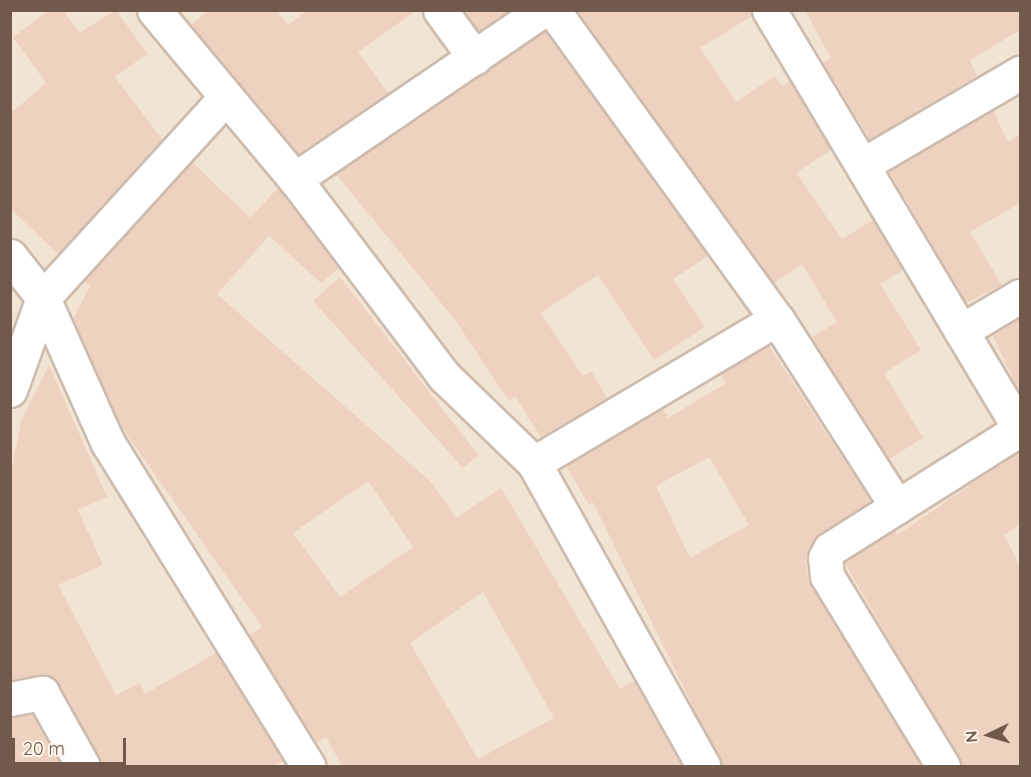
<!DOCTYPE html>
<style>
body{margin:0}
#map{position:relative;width:1031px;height:777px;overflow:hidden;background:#faf2e4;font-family:Quicksand,sans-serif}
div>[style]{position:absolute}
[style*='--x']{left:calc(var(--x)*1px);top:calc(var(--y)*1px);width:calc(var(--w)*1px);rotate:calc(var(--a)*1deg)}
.residential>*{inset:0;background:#f2e4d3;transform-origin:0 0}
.building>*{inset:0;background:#eed1be}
.roads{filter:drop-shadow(2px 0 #cdbcae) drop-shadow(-2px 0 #cdbcae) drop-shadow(0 2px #cdbcae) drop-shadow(0 -2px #cdbcae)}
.minor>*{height:33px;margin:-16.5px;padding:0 16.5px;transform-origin:16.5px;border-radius:16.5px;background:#fff}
span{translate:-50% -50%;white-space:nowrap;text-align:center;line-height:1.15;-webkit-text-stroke:6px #fef6ea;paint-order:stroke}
.frame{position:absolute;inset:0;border:12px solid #71594c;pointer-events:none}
.north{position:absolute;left:959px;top:705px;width:60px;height:60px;-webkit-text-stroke:4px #fef6ea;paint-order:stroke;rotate:265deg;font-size:16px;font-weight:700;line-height:24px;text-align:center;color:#71594c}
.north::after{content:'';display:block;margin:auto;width:21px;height:27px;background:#71594c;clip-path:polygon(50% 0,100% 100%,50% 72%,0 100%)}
.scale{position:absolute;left:12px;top:738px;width:114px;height:27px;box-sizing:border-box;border:3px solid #71594c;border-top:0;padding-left:8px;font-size:18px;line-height:21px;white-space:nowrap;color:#71594c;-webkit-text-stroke:4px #fef6ea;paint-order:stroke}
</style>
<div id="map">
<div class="residential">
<div style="left:11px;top:11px;width:1009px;height:755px"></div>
</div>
<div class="building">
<div style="clip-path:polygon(49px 10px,63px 10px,79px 33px,116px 10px,147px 54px,115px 77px,162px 139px,58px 254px,10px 208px,10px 114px,46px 83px,13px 37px)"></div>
<div style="clip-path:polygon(209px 10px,276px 10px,288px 25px,308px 10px,417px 10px,358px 52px,388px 93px,298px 154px,191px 25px)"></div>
<div style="clip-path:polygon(464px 10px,509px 10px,479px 31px)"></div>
<div style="clip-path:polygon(577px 10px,750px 10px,752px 16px,700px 48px,736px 102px,775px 76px,782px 86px,790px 81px,831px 150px,796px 173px,842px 239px,873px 220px,903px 270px,880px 284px,921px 350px,884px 373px,923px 438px,889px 459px,811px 338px,837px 322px,802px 264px,774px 283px)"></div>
<div style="clip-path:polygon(805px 10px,1020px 10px,1020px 30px,970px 60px,977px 76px,870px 139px,823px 63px,831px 58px)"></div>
<div style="clip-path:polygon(545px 31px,708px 256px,673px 279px,705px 327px,654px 360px,598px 275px,540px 313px,583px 376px,591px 371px,607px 398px,541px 437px,515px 396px,509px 401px,456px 321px,336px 174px)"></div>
<div style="clip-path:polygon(993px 110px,1008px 142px,1020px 134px,1020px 203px,970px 232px,1002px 285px,966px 303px,889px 171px)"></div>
<div style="clip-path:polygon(evenodd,192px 162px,269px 236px,217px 294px,432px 483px,456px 518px,501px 488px,620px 689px,634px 681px,682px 766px,342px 766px,326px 737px,316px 743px,249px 635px,262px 627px,121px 426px,73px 319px,90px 286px,84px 281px,192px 162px,368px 481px,413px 547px,340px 597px,293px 533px,368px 481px,192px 162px,483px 592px,554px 718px,478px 759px,410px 643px,483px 592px)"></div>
<div style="clip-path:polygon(278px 188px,339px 268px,321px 283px,250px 218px)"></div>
<div style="clip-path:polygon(340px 277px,478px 455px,463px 468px,313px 301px)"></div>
<div style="clip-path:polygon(1020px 318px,1020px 393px,992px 334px)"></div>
<div style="clip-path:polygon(evenodd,769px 346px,871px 501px,814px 539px,806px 559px,808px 578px,921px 766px,722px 766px,593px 502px,589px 505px,566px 466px,663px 409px,668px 418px,726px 383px,721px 374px,769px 346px,709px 457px,749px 525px,690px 558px,656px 486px,709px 457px)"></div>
<div style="clip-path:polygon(49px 365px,107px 497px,78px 510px,103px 565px,58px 585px,116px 695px,140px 683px,145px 694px,216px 653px,283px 761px,274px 766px,102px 766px,58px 683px,39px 675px,10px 680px,10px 480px,21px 421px)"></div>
<div style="clip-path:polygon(1020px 451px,1020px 524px,1004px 535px,1020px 566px,1020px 766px,962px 766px,844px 562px,895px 530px,897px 535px)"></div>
<div style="clip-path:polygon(32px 714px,62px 766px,10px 766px,10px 717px)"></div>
</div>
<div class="roads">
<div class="minor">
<div style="--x:154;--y:10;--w:220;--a:50.2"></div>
<div style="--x:295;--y:179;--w:247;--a:52.9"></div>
<div style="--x:444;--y:376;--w:125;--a:44"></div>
<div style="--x:534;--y:463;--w:347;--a:60.8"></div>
<div style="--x:440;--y:10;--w:59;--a:53.9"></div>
<div style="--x:553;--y:10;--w:382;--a:54.1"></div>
<div style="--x:777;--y:319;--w:223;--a:57.4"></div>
<div style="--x:769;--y:10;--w:488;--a:59.1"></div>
<div style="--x:864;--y:164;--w:181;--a:-30.3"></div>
<div style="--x:295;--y:179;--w:300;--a:-34.3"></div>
<div style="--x:10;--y:256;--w:53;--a:51.8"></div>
<div style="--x:43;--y:298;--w:159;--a:65.9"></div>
<div style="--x:108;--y:443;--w:380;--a:58.2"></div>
<div style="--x:961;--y:331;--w:69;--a:-30.7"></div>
<div style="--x:10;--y:390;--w:98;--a:-70.3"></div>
<div style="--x:43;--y:298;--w:270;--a:-47.7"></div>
<div style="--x:534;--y:463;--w:282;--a:-30.7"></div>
<div style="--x:10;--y:699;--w:33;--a:-11"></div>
<div style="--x:42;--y:693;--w:84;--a:60.7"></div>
<div style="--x:943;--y:766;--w:223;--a:-121.4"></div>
<div style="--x:827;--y:576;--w:18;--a:-96"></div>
<div style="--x:825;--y:558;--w:10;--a:-61"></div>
<div style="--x:830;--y:549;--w:225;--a:-32.3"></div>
</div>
</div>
<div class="frame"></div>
<div class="north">N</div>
<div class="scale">20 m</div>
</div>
